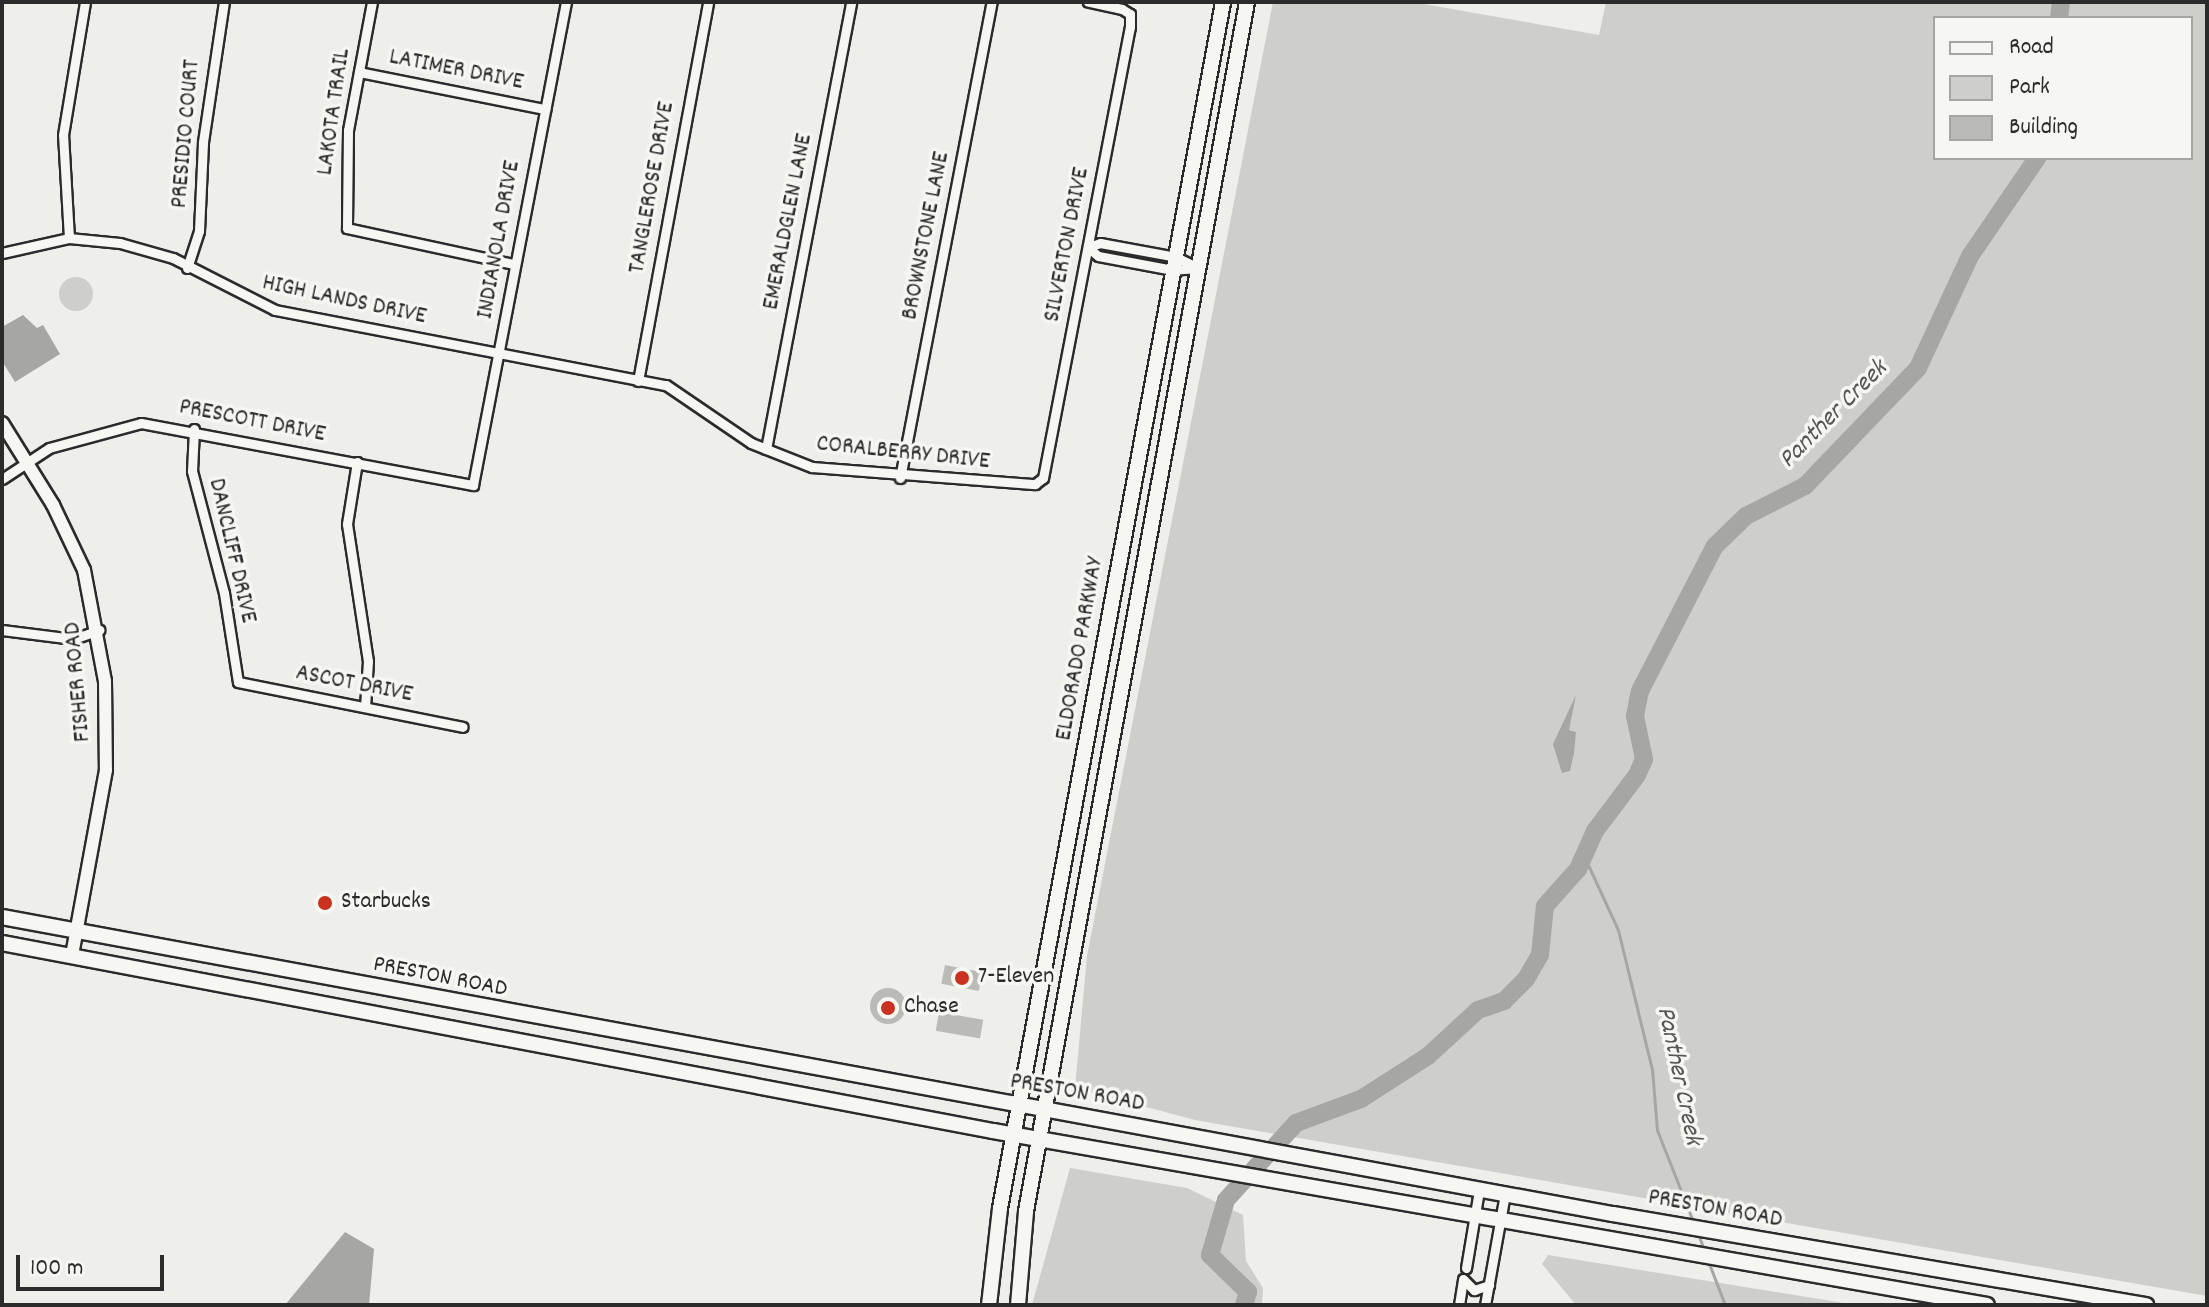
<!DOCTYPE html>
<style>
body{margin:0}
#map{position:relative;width:2209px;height:1307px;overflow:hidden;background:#eeeeea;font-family:Dekko,sans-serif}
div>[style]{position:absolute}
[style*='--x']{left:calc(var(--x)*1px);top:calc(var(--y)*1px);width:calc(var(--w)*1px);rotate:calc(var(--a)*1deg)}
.green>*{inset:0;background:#cececa}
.round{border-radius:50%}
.water>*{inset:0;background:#a6a6a3}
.stream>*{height:3px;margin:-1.5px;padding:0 1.5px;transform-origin:1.5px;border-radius:1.5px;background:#a6a6a3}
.river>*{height:18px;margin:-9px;padding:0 9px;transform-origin:9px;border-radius:9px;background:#a6a6a3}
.building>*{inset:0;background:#babab7;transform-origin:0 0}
.roads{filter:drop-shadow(2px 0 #2b2b2b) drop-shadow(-2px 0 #2b2b2b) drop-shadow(0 2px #2b2b2b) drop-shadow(0 -2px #2b2b2b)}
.street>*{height:9px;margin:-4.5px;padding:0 4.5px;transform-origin:4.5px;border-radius:4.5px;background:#f6f6f2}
.secondary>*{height:12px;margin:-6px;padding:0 6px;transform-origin:6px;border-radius:6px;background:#f6f6f2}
.primary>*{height:14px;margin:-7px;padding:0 7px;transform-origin:7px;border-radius:7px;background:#f6f6f2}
.dots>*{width:22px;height:22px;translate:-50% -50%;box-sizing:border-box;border:4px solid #f6f6f2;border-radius:50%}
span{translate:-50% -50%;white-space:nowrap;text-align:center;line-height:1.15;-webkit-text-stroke:7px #f6f6f2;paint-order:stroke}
.street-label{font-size:24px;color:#2b2b2b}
.poi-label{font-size:24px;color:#2b2b2b}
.left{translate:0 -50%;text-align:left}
.water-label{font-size:26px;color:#565655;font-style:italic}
.frame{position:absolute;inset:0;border:4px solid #2b2b2b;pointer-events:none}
.legend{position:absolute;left:1933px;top:16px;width:260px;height:144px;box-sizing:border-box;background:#f6f6f2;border:2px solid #a5a5a2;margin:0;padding:10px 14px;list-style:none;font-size:24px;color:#2b2b2b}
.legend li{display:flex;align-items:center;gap:16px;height:40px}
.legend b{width:40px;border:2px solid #a5a5a2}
.scale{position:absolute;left:16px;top:1255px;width:148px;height:36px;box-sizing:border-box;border:4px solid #2b2b2b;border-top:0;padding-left:10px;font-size:24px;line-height:28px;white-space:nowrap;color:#2b2b2b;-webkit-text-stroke:6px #f6f6f2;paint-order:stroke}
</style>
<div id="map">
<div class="green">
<div style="clip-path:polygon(evenodd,1273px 2px,1412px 2px,1599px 35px,1606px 2px,2207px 2px,2207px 1296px,1195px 1120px,1075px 1088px,1087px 956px,1273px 2px,1935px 18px,2191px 18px,2191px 158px,1935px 158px,1935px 18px)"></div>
<div class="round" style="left:59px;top:277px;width:34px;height:34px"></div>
<div style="clip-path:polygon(1070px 1168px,1187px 1188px,1243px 1215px,1246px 1261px,1263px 1288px,1262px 1305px,1032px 1305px)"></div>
<div style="clip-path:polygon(1548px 1255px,1856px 1305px,1576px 1305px,1542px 1264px)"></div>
</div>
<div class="water">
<div style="clip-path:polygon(23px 315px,37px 328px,43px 325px,60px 354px,15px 382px,2px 361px,2px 327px)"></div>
<div style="clip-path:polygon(1576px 695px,1569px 730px,1576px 732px,1574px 753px,1570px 771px,1562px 773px,1553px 744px)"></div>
<div style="clip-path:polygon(345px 1232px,374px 1249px,369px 1305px,285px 1305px)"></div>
</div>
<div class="stream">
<div style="--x:1584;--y:856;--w:81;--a:65.3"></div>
<div style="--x:1618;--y:930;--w:143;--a:76.3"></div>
<div style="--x:1652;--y:1069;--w:61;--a:85.3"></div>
<div style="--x:1657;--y:1130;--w:101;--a:68.5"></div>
<div style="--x:1698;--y:1234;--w:17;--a:69"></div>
<div style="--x:1708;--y:1261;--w:47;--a:68.9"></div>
</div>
<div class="river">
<div style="--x:2059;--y:18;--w:16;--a:-83"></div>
<div style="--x:1244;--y:1305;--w:14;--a:-73"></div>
<div style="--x:1248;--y:1292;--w:53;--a:-135.8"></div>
<div style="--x:1210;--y:1255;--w:57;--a:-73.8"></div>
<div style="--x:1226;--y:1200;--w:104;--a:-47.7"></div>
<div style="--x:1296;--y:1123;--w:69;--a:-20.3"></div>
<div style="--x:1361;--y:1099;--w:80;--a:-32.7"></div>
<div style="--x:1428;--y:1056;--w:68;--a:-42.6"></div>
<div style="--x:1478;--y:1010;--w:28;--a:-19"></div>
<div style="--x:1504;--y:1001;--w:31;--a:-45"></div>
<div style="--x:1526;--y:979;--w:28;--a:-60"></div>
<div style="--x:1540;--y:955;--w:49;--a:-84.2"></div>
<div style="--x:1545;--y:906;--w:50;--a:-48.3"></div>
<div style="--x:1578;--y:869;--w:42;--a:-65.9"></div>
<div style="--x:1595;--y:831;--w:70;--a:-53.1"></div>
<div style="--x:1637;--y:775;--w:17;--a:-66"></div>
<div style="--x:1644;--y:759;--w:44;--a:-101.8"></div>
<div style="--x:1635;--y:716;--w:25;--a:-79"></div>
<div style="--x:1640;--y:691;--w:163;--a:-62.7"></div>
<div style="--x:1715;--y:546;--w:43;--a:-44.1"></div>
<div style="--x:1746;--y:516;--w:66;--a:-27"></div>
<div style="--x:1805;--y:486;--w:163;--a:-46.2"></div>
<div style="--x:1918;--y:368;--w:123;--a:-65.1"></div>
<div style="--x:1970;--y:256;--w:119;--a:-55.6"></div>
</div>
<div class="building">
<div style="left:945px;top:965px;width:38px;height:19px;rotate:11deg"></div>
<div class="round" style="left:870px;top:988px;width:36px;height:36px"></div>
<div style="left:939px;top:1012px;width:45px;height:19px;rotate:10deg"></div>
</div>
<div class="roads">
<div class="street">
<div style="--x:372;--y:2;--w:130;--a:100.6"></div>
<div style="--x:348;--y:130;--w:98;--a:90.6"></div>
<div style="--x:347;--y:228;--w:171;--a:12.2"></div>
<div style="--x:359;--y:72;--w:190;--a:11.3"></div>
<div style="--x:69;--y:238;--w:103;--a:-93.3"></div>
<div style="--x:63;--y:135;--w:135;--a:-80.6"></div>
<div style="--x:1100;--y:243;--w:77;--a:10.4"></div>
<div style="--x:1176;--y:257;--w:25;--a:26"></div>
<div style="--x:1199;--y:268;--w:26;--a:176"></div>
<div style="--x:1173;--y:270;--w:76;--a:-169.4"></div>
<div style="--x:1098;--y:256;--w:13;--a:-138"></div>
<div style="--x:1088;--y:247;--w:13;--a:-18"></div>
<div style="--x:2;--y:253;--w:69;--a:-12.6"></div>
<div style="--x:69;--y:238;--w:51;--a:5.6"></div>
<div style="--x:120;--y:243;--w:55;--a:15.8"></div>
<div style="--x:173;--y:258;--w:114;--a:27"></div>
<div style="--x:275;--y:310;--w:398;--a:10.9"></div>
<div style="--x:666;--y:385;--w:103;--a:34.3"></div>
<div style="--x:751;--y:443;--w:66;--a:21.5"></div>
<div style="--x:812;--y:467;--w:224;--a:4.4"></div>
<div style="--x:1035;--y:484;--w:10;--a:-37"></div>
<div style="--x:1043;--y:478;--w:459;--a:-79.1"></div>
<div style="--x:1130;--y:27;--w:13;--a:-90"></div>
<div style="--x:1130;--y:14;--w:9;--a:-148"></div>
<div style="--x:1122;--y:9;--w:35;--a:-168"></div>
<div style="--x:187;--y:268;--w:39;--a:-72"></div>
<div style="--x:199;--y:231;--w:89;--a:-87.4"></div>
<div style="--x:203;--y:142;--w:142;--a:-81.5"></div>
<div style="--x:638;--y:381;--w:385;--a:-79.5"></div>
<div style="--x:194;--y:429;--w:42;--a:92.7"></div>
<div style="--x:192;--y:471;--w:126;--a:75.3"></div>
<div style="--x:224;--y:593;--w:90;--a:81.1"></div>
<div style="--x:238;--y:682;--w:229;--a:11.3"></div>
<div style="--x:766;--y:449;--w:455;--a:-79.2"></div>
<div style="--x:357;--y:462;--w:63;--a:99.2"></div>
<div style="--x:347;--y:524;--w:139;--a:81.3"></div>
<div style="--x:368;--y:661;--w:46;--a:93.7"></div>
<div style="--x:900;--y:478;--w:485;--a:-79.1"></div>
<div style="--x:2;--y:479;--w:56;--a:-33.4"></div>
<div style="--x:49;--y:448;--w:95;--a:-15.2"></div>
<div style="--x:141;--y:423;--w:338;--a:10.6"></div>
<div style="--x:473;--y:485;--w:492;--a:-79.1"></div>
<div style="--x:2;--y:630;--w:72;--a:7.2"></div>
<div style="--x:73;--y:639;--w:28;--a:-19"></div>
<div style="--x:1466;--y:1268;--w:79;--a:-80.5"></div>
<div style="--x:1463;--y:1279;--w:16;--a:45"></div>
<div style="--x:1474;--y:1290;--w:16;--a:-18"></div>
<div style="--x:1459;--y:1305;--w:24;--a:-81"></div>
<div style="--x:1485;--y:1305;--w:113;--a:-79.8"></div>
</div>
<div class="secondary">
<div style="--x:2;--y:423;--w:97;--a:58.1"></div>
<div style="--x:53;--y:505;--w:72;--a:64.5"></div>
<div style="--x:84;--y:570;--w:113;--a:79.3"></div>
<div style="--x:105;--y:681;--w:89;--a:89.4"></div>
<div style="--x:106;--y:770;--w:189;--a:100.4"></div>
</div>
<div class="primary">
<div style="--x:2;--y:917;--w:1638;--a:10.45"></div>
<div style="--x:1613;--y:1214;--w:541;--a:9.69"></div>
<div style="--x:2;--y:943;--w:1009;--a:10.74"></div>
<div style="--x:993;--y:1131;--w:1009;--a:9.93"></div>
<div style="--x:989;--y:1305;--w:98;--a:-83.5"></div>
<div style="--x:1000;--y:1208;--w:1226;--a:-79.52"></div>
<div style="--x:1018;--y:1305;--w:94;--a:-85.1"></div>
<div style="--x:1026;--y:1211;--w:1229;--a:-79.64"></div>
</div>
</div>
<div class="dots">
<div style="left:325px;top:903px;background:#c8321e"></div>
<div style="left:962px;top:978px;background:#c8321e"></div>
<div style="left:888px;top:1008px;background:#c8321e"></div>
</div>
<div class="street-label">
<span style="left:456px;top:71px;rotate:11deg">LATIMER DRIVE</span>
<span style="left:335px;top:112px;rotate:-82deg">LAKOTA TRAIL</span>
<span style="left:187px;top:134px;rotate:-85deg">PRESIDIO COURT</span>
<span style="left:653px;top:188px;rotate:-80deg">TANGLEROSE DRIVE</span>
<span style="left:789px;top:222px;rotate:-79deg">EMERALDGLEN LANE</span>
<span style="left:927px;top:236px;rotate:-79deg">BROWNSTONE LANE</span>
<span style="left:500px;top:240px;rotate:-80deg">INDIANOLA DRIVE</span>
<span style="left:1068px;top:245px;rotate:-79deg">SILVERTON DRIVE</span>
<span style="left:344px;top:301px;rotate:12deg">HIGH LANDS DRIVE</span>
<span style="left:252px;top:422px;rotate:11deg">PRESCOTT DRIVE</span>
<span style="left:903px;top:454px;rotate:6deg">CORALBERRY DRIVE</span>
<span style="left:231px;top:551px;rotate:77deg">DANCLIFF DRIVE</span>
<span style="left:1081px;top:649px;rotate:-80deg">ELDORADO PARKWAY</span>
<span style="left:79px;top:682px;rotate:-95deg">FISHER ROAD</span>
<span style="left:354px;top:685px;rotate:11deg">ASCOT DRIVE</span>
<span style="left:440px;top:978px;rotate:11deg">PRESTON ROAD</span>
<span style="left:1077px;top:1094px;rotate:10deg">PRESTON ROAD</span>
<span style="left:1715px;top:1210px;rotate:10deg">PRESTON ROAD</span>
</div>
<div class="poi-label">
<span class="left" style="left:341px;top:903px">Starbucks</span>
<span class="left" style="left:978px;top:978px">7-Eleven</span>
<span class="left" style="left:904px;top:1008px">Chase</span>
</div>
<div class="water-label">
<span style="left:1834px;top:415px;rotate:-45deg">Panther Creek</span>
<span style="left:1678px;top:1076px;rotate:78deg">Panther Creek</span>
</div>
<div class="frame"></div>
<ul class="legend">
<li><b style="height:10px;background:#f6f6f2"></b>Road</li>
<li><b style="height:22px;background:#cececa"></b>Park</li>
<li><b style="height:22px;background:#babab7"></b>Building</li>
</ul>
<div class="scale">100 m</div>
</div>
